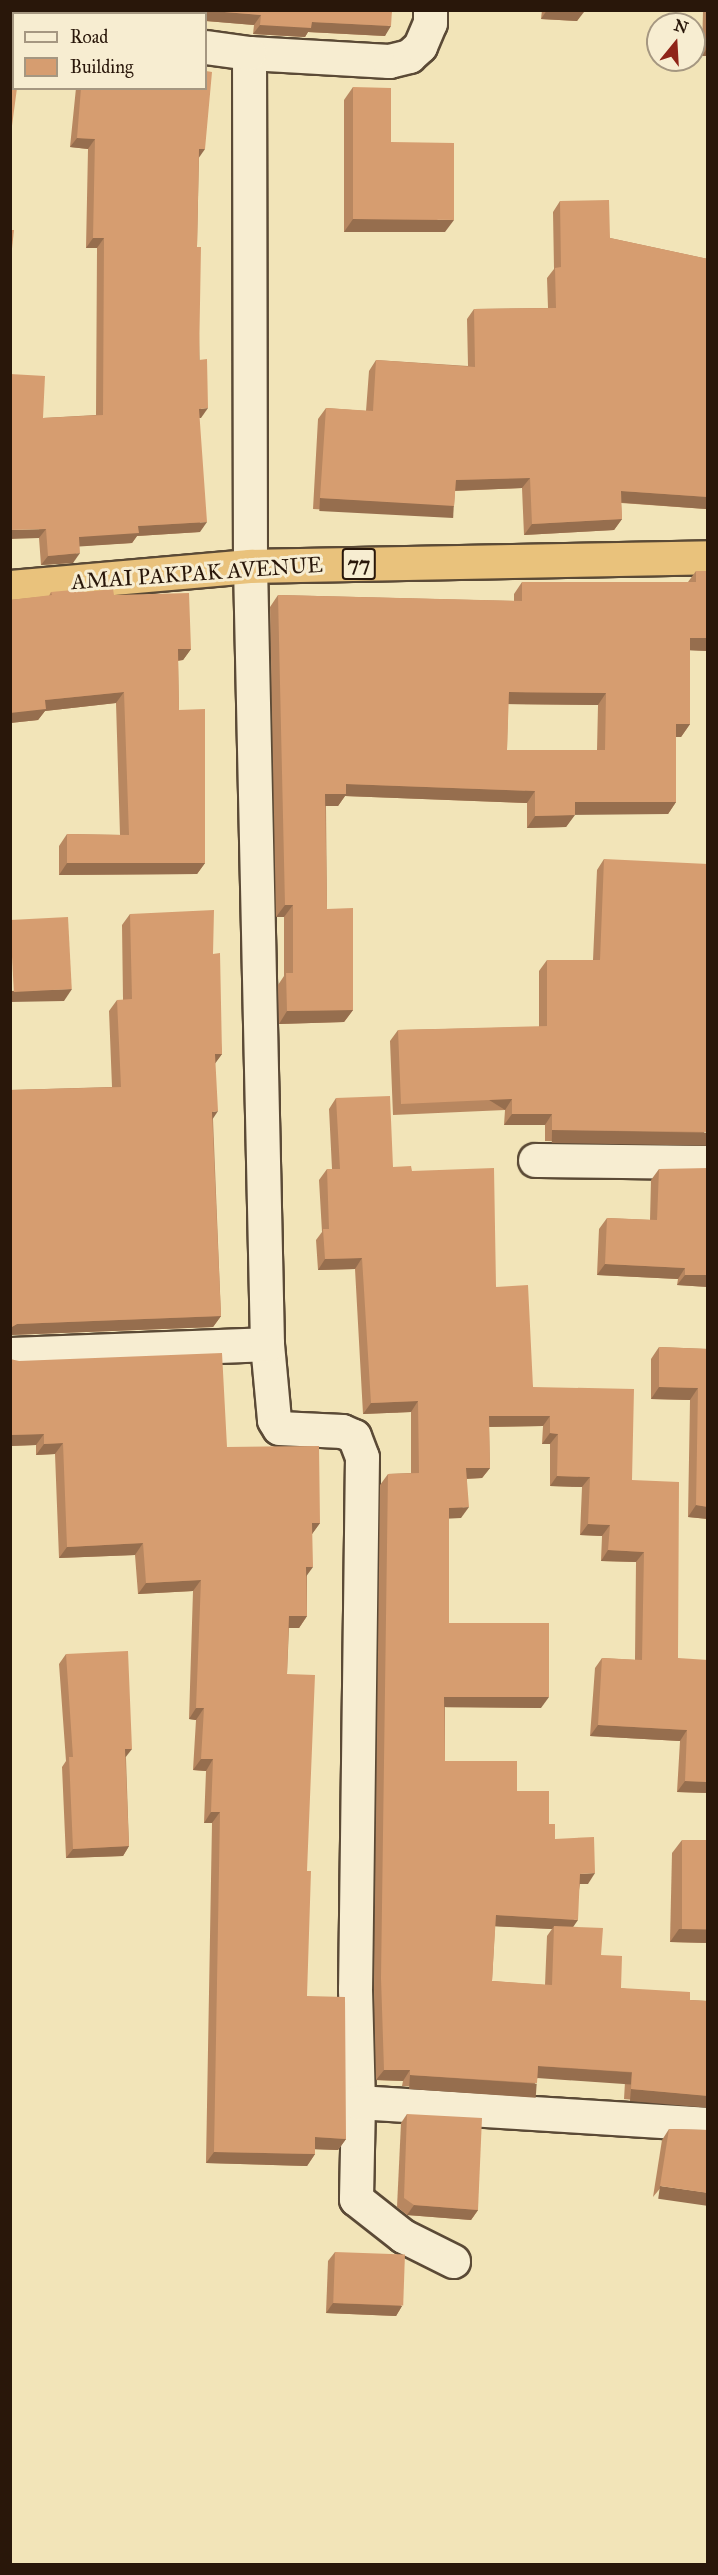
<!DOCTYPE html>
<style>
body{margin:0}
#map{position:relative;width:718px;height:2575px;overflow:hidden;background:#f2e4b8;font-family:"IM FELL Great Primer",serif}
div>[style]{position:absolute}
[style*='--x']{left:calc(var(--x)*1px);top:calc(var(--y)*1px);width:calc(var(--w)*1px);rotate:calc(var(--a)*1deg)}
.roads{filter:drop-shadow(2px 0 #5b4a36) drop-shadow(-2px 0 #5b4a36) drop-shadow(0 2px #5b4a36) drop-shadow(0 -2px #5b4a36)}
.minor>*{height:33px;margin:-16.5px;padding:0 16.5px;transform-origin:16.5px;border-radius:16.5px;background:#f7edd1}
.trunk>*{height:33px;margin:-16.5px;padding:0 16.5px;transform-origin:16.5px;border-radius:16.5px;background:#e9c27c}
.wall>*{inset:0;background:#b88760}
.shaded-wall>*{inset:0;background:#966e4e;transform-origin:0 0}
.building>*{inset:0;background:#d69d70;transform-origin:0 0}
span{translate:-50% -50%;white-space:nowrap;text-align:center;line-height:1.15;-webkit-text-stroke:6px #f7edd1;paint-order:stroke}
.shield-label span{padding:2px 4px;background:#f7edd1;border:2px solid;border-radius:4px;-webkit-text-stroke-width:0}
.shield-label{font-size:21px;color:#29170a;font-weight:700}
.street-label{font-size:22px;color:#29170a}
.frame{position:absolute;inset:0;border:12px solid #29170a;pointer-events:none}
.legend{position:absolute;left:12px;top:12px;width:195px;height:78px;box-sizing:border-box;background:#f7edd1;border:2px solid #a59781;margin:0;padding:8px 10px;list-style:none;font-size:18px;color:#29170a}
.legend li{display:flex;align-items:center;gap:12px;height:30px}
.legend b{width:30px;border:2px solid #a59781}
.north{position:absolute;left:646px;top:12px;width:60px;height:60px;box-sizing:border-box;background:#f7edd1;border:2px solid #a59781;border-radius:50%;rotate:18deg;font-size:16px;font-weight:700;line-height:24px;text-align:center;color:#29170a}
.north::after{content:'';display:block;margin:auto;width:21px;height:27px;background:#8f2418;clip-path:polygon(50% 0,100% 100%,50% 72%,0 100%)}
</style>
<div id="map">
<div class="roads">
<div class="minor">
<div style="--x:10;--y:20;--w:4;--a:14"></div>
<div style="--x:249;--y:53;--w:140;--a:3.3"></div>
<div style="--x:389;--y:61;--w:21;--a:-14"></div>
<div style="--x:409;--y:56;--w:15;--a:-42"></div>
<div style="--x:420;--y:46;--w:25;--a:-67"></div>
<div style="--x:430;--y:23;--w:13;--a:-90"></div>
<div style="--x:535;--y:1160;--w:173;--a:0.7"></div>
<div style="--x:267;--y:1344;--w:76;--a:84.7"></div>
<div style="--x:274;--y:1420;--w:9;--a:58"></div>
<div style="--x:279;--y:1428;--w:63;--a:2.7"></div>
<div style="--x:342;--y:1431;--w:13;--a:23"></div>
<div style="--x:354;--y:1436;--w:22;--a:69"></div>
<div style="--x:362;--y:1457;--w:532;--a:90.75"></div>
<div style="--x:355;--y:1989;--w:113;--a:88.5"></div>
<div style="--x:358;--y:2102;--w:97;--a:91.2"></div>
<div style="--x:356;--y:2199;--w:60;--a:38.2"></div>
<div style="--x:403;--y:2236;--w:56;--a:26.6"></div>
<div style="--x:10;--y:1354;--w:257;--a:-2.2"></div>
<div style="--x:267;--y:1344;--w:778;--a:-91.25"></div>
<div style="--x:250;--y:566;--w:513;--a:-90.11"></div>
<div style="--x:249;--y:53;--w:43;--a:-172.1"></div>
<div style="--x:358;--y:2102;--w:351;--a:3.6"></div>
</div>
<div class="trunk">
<div style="--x:10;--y:587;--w:241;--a:-5"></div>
<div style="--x:250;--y:566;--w:458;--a:-1.1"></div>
</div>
</div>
<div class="wall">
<div style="clip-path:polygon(121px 10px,392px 10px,385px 36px,308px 32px,305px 37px,253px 34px,254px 25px,206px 21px,206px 14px,120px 14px)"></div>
<div style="clip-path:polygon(542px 10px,584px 10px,577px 21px,541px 19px)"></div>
<div style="clip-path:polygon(703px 10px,708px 10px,708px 56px,702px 56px)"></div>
<div style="clip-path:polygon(353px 87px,391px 142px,445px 232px,344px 232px,344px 100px)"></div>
<div style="clip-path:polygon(76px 88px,206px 88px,199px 157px,197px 247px,201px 418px,199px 418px,200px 532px,137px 536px,132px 543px,79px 546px,73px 563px,41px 565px,39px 538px,43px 418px,96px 415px,97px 248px,86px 248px,88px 149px,70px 147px)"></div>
<div style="clip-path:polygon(560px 201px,610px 238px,708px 259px,708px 515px,706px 515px,706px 509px,621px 503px,622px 519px,614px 530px,524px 535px,522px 488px,455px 491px,454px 506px,447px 517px,313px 509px,318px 419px,326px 408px,366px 411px,369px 371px,376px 360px,468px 366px,467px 319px,474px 309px,548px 308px,547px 278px,554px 269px,553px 212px)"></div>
<div style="clip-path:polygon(evenodd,696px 571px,708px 651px,690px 650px,690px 724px,681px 737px,676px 737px,676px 802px,668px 814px,575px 814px,566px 827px,527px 828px,527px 803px,345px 796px,338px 806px,326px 806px,327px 909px,353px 1010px,344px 1022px,279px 1024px,278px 985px,284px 976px,284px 917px,276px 917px,270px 607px,278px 595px,514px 601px,514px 594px,522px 582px,688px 582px,696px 571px,508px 704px,598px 705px,597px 750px,507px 750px,508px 704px)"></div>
<div style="clip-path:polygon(51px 592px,84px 592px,114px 595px,191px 649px,183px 660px,178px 661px,179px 710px,205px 863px,197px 874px,59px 875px,59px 846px,67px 834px,120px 835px,116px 703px,45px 711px,38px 720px,10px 723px,10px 600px,49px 596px)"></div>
<div style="clip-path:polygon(604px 859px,708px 1143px,545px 1141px,545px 1125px,504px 1125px,505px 1110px,393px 1115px,390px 1041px,398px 1030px,539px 1027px,539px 971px,547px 960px,593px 960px,597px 870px)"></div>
<div style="clip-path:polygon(130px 914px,213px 954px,222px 1054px,215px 1063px,213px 1119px,221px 1316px,213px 1327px,10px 1335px,10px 1090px,112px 1087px,109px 1011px,117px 1000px,123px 1000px,122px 925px)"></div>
<div style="clip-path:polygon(evenodd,336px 1098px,393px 1167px,412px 1171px,496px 1287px,533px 1387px,632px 1480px,678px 1658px,708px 1793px,677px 1792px,680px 1741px,590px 1736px,595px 1668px,602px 1658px,635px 1660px,636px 1562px,601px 1561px,602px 1536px,580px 1535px,582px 1487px,550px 1486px,550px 1444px,542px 1444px,543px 1426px,489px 1427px,490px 1468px,482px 1478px,467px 1479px,461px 1518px,449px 1518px,449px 1623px,541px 1708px,445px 1707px,445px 1761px,517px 1791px,549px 1824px,555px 1839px,588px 1884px,580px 1884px,573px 1927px,601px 1955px,621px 1988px,690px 2000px,708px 2001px,708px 2107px,624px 2099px,625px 2082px,538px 2077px,530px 2094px,402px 2086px,403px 2081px,376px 2080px,374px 1989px,380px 1485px,388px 1474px,411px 1473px,411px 1412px,363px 1414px,355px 1269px,318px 1270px,316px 1240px,322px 1232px,319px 1180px,327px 1169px,332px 1169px,329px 1109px,336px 1098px,495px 1926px,552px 1929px,547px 1936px,545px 1985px,492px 1981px,495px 1926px)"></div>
<div style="clip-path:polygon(659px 1169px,708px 1287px,677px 1285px,678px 1279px,597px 1275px,599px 1229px,607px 1218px,650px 1220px,651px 1180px)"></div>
<div style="clip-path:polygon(659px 1347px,708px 1349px,708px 1519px,688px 1517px,690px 1400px,651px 1399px,651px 1359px)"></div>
<div style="clip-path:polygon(10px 1359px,227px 1447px,320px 1523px,312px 1534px,307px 1575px,307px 1616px,299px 1628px,289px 1628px,287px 1674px,307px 1871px,307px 1996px,346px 2139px,338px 2150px,315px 2149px,315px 2154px,307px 2166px,206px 2163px,212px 1823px,204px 1823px,206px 1771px,193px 1770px,196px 1720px,189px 1719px,193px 1591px,138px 1594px,135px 1555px,59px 1558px,55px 1454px,36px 1455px,36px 1445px,10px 1446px)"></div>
<div style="clip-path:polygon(66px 1654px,126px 1758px,129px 1846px,123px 1856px,66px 1858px,62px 1767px,66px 1761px,59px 1664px)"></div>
<div style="clip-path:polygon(682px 1840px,708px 1840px,708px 1943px,670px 1942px,672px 1853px)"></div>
<div style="clip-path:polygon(407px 2114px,478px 2210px,471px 2220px,407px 2215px,397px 2207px,401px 2123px)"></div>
<div style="clip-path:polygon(669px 2129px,708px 2130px,653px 2197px,662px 2140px)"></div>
<div style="clip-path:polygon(335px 2252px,402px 2306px,396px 2316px,326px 2313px,328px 2261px)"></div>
</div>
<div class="shaded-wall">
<div style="clip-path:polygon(194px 10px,200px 10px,261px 15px,254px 25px,206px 21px,206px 14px,192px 14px)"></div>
<div style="clip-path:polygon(547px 10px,562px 10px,584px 12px,577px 21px,541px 19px)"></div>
<div style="clip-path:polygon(312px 22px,391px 26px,385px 36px,308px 32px,305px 37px,253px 34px,260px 25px)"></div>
<div style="clip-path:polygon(707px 48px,708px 56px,702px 56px)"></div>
<div style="clip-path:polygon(77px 138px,95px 139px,88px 149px,70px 147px)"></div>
<div style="clip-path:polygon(199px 149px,205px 149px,198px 159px)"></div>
<div style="clip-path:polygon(353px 219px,454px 220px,445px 232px,344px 232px)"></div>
<div style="clip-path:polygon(93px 238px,104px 238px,97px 248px,86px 248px)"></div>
<div style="clip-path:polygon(208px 408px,201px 418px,192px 418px,199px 409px)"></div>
<div style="clip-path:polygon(530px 478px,522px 488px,448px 491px,456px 480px)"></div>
<div style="clip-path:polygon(621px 491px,708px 497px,708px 506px,706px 509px,613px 502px)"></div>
<div style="left:320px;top:498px;width:134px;height:13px;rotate:3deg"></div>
<div style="clip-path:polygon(622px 519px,614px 530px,524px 535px,532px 524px)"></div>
<div style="clip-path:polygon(207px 522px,200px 532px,137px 536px,132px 543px,72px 547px,79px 537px,138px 526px)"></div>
<div style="clip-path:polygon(46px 529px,39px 538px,10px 539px,10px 530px)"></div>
<div style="clip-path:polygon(80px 553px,73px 563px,41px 565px,48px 556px)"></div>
<div style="clip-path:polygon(690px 638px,708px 638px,708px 651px,681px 650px)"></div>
<div style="clip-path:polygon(178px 649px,191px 649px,183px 660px,170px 661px)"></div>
<div style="clip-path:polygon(124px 692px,116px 703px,45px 711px,38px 720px,10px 723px,10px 713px,45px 700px)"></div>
<div style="clip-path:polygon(509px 692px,606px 693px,598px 705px,500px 704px)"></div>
<div style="clip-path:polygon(676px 724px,690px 724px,681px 737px,667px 737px)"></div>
<div style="clip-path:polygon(346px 784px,535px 791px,527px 803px,345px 796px,338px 806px,317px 806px,325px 794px)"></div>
<div style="clip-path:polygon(575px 802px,676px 802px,668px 814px,566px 815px)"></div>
<div style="clip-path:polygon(575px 815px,566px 827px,527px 828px,535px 816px)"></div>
<div style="clip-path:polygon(67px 863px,205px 863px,197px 874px,59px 875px)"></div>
<div style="clip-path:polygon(285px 905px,293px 905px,284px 917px,276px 917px)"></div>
<div style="clip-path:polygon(72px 989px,64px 1001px,10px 1002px,10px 991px)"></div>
<div style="clip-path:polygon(353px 1010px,344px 1022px,279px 1024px,287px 1011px)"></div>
<div style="clip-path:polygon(215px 1054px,222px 1054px,214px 1065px)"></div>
<div style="left:512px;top:1099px;width:13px;height:111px;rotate:122deg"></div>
<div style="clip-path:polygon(218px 1111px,210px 1123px,212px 1112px)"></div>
<div style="clip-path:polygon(512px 1114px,552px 1114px,545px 1125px,504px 1125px)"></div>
<div style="left:552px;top:1130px;width:156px;height:13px;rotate:1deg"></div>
<div style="clip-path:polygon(362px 1258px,355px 1269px,318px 1270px,325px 1259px)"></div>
<div style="clip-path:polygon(605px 1264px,685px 1268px,678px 1279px,597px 1275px)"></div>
<div style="clip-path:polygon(685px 1275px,708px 1275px,708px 1287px,677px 1285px)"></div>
<div style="clip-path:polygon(221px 1316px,213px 1327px,10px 1335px,10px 1328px,17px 1324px)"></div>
<div style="clip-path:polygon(659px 1387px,698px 1388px,690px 1400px,651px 1399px)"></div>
<div style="clip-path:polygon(418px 1401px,411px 1412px,363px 1414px,371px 1403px)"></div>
<div style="clip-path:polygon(489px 1416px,550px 1416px,543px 1426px,482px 1427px)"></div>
<div style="clip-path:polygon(550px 1433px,558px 1434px,550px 1444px,542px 1444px)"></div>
<div style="clip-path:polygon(44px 1434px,36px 1445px,10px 1446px,10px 1435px)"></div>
<div style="clip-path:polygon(63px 1443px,55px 1454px,36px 1455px,44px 1444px)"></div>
<div style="clip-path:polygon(466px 1468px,490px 1468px,482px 1478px,459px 1479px)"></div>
<div style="clip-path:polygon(557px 1476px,590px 1477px,582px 1487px,550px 1486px)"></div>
<div style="clip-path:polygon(696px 1505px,708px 1507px,708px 1519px,688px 1517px)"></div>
<div style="clip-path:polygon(469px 1507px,461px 1518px,441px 1519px,449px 1508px)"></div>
<div style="clip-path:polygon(312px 1523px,320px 1523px,312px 1534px)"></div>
<div style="clip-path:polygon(588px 1524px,610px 1525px,602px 1536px,580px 1535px)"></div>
<div style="clip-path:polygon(143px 1543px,135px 1555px,59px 1558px,67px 1547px)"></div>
<div style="clip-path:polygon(608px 1550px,644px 1552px,636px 1562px,601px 1561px)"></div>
<div style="clip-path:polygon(306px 1567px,313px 1567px,305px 1578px)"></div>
<div style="clip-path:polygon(201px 1580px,193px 1591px,138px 1594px,146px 1583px)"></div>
<div style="clip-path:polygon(289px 1616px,307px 1616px,299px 1628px,281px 1628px)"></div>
<div style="clip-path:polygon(444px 1697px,549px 1697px,541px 1708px,437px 1707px)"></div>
<div style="clip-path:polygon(196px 1708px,204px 1708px,196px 1720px,189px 1719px)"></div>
<div style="clip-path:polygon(598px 1725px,687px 1730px,680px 1741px,590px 1736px)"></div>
<div style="clip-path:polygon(125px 1749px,132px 1749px,125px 1758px)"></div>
<div style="clip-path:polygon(201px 1759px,213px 1759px,206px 1771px,193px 1770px)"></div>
<div style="clip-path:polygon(685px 1781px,708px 1782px,708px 1793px,677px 1792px)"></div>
<div style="clip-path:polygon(211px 1812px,220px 1812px,212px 1823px,204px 1823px)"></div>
<div style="clip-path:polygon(129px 1846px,123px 1856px,66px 1858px,73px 1849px)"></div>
<div style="clip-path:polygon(595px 1873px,588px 1884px,573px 1884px,580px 1874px)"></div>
<div style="clip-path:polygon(496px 1915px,578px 1920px,571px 1930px,554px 1926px,552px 1929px,488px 1926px)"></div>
<div style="clip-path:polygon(679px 1929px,708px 1930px,708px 1943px,670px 1942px)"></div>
<div style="left:538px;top:2066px;width:94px;height:12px;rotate:4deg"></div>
<div style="clip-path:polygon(384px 2070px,410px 2070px,403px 2081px,376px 2080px)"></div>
<div style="left:410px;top:2075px;width:127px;height:14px;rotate:4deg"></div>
<div style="left:631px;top:2089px;width:77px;height:12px;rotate:5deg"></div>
<div style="clip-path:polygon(315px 2137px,346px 2139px,338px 2150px,307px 2149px)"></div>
<div style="clip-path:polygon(214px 2152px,315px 2154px,307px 2166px,206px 2163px)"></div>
<div style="left:660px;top:2186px;width:49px;height:13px;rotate:8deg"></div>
<div style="clip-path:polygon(414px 2205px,478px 2210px,471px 2220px,407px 2215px)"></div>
<div style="clip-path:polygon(333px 2303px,402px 2306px,396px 2316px,326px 2313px)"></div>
</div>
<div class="building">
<div style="left:127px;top:10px;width:68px;height:4px"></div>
<div style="clip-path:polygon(200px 10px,392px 10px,391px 26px,312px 22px,311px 28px,260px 25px,261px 15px)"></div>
<div style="clip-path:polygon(562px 10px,584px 10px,584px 12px)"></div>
<div style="clip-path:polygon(10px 38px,14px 39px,14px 88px,17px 88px,10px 141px)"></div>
<div style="clip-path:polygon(206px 71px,212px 72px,205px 149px,199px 149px,197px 247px,201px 247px,199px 360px,207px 359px,208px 408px,199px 409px,207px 522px,138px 526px,139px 533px,79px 537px,80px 553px,48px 556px,46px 529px,10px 530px,10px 374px,45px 376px,43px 418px,103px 415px,104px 238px,93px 238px,95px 139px,77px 138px,81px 88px,206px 88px)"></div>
<div style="clip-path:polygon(353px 87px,391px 88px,391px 142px,454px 143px,454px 220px,353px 219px)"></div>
<div style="clip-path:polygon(609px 200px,610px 238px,708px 259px,708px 497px,621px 491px,622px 519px,532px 524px,530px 478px,456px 480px,454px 506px,320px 498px,326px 408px,373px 411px,376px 360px,475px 367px,474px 309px,556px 308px,555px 268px,561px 267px,560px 201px)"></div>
<div style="clip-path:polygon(10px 230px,14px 230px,10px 267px)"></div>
<div style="clip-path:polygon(evenodd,696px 571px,708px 571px,708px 638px,690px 638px,690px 724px,676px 724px,676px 802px,575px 802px,575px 815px,535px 816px,535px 791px,346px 784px,346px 794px,325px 794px,327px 909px,353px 908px,353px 1010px,287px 1011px,286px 973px,293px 973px,293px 905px,285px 905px,278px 595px,522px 601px,522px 582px,696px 582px,696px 571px,509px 692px,606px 693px,605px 750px,507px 750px,509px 692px)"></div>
<div style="clip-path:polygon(83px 589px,84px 592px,113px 589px,114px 595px,189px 593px,191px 649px,178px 649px,179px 710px,205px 709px,205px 863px,67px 863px,67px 834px,129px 835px,124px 692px,45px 700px,46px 709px,10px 713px,10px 600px,52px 595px,51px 592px)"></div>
<div style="clip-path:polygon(604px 859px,708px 864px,708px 1132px,552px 1130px,552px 1114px,512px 1114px,512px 1099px,401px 1104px,398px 1030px,547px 1026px,547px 960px,600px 960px)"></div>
<div style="clip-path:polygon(214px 910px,213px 954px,220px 953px,222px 1054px,215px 1054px,218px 1111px,212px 1112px,221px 1316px,17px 1324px,10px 1328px,10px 1090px,121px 1087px,117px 1000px,132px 999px,130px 914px)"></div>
<div style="left:68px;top:917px;width:72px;height:58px;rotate:87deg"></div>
<div style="clip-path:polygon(390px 1096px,393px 1167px,411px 1166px,412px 1171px,494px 1168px,496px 1287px,528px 1285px,533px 1387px,634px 1389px,632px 1480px,679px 1482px,678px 1658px,708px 1660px,708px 1782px,685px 1781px,687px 1730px,598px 1725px,602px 1658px,642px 1660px,644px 1552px,608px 1550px,610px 1525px,588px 1524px,590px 1477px,557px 1476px,558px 1434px,550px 1433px,550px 1416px,489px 1416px,490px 1468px,466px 1468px,469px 1507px,449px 1508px,449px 1623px,549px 1623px,549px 1697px,444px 1697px,445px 1761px,517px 1761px,517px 1791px,549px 1791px,549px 1824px,555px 1824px,555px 1839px,594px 1837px,595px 1873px,580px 1874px,578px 1920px,496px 1915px,492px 1981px,552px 1985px,554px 1926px,603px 1928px,601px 1955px,622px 1956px,621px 1988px,690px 1992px,690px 2000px,708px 2001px,708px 2096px,631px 2089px,632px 2072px,538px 2066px,537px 2083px,410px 2075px,410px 2070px,384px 2070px,381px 1978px,388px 1474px,419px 1473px,418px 1401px,371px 1403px,362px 1258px,325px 1259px,323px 1229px,329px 1229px,327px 1169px,340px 1169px,336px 1098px)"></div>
<div style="clip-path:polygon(708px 1168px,708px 1275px,685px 1275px,685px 1268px,605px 1264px,607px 1218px,657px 1220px,659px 1169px)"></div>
<div style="clip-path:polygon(659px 1347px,708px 1349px,708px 1507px,696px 1505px,698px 1388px,659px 1387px)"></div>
<div style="clip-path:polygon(222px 1353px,227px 1447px,319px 1446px,320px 1523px,312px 1523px,313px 1567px,306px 1567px,307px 1616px,289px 1616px,287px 1674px,315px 1675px,307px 1871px,311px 1871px,307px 1996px,345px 1997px,346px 2139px,315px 2137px,315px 2154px,214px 2152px,220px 1812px,211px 1812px,213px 1759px,201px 1759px,204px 1708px,196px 1708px,201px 1580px,146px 1583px,143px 1543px,67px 1547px,63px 1443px,44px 1444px,44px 1434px,10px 1435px,10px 1359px,19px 1361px)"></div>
<div style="clip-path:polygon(128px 1651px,132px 1749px,125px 1749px,129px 1846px,73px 1849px,69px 1757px,73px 1757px,66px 1654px)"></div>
<div style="left:682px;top:1840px;width:26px;height:89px"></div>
<div style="clip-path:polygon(407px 2114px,482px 2118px,478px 2210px,414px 2205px,404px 2198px)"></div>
<div style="clip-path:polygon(669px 2129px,708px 2130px,708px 2193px,660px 2186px)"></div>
<div style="left:335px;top:2252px;width:70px;height:51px;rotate:2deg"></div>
</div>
<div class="shield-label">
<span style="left:359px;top:564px">77</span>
</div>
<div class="street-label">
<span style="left:197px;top:573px;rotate:-4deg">AMAI PAKPAK AVENUE</span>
</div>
<div class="frame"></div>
<ul class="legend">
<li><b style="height:8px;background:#f7edd1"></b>Road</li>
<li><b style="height:16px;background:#d69d70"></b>Building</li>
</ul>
<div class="north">N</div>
</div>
